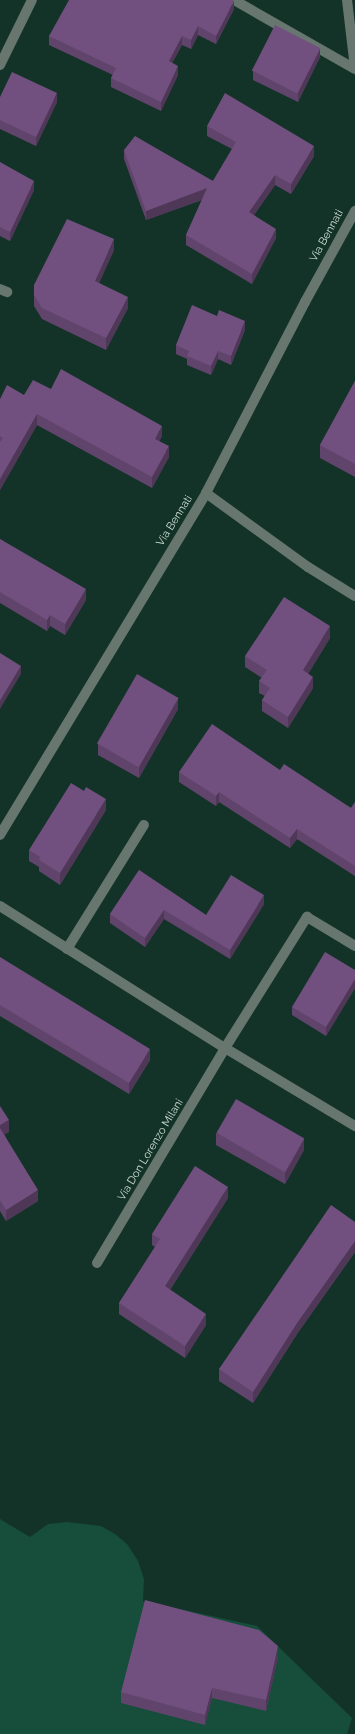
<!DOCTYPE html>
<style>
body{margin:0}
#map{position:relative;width:355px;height:1734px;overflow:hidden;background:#143328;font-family:Raleway,sans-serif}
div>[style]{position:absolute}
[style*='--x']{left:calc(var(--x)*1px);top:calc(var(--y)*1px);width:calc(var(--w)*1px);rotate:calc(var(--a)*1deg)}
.green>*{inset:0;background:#164d3b}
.minor>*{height:10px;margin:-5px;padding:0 5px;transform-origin:5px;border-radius:5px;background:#687670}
.wall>*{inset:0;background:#61446c}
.shaded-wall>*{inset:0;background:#4f3758}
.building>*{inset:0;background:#714f7e;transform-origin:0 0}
span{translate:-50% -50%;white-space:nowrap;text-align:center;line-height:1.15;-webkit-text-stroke:3.5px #143328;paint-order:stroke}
.street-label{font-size:11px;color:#cdded6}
</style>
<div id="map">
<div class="green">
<div style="clip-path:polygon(0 1519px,30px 1537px,48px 1524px,67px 1522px,101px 1526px,115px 1534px,127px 1544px,138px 1561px,144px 1579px,143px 1601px,257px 1626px,352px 1718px,347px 1734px,0 1734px)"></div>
</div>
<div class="minor">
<div style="--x:234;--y:0;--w:139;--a:29.7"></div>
<div style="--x:347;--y:0;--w:68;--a:83.3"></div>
<div style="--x:0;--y:65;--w:72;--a:-63.8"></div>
<div style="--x:0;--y:289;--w:8;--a:23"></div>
<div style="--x:206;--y:493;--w:126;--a:36"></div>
<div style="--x:308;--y:567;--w:55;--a:31.7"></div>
<div style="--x:0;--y:835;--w:399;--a:-58.9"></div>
<div style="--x:206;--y:493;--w:215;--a:-62.6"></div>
<div style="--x:305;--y:302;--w:104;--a:-61.2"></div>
<div style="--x:0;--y:906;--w:266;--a:32.3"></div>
<div style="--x:225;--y:1048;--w:152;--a:31"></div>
<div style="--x:67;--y:949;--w:146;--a:-58.2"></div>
<div style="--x:97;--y:1263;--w:250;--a:-59.2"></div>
<div style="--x:225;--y:1048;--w:155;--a:-58"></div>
<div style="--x:307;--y:917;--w:56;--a:31.1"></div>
</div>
<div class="wall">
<div style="clip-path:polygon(234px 9px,216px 44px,198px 35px,191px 49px,182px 45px,172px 63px,178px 75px,161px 111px,111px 87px,111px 78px,113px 75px,49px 45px,49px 36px)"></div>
<div style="clip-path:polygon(320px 57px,298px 102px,253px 80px,253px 71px)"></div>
<div style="clip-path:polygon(0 97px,57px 102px,36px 146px,0 129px)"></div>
<div style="clip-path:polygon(207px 126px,314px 156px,291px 194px,275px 185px,254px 215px,276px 238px,252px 284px,186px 245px,186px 235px,202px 200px,146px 220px,124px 159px,124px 150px,213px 181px,232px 149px,207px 136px)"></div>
<div style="clip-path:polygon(0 162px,34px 190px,10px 241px,0 236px)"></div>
<div style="clip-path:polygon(114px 250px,99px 283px,128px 308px,106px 350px,42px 319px,34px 306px,34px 285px)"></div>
<div style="clip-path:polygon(245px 330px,231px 365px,218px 359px,211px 375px,187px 365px,187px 359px,176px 354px,176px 345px)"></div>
<div style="clip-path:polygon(355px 381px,355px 477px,320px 458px,320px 445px)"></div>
<div style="clip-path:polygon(51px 389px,162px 436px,159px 441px,169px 457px,152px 488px,37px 425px,0 490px,0 399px,24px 395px)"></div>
<div style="clip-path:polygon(0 539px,86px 600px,65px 635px,50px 626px,47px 631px,0 603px)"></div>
<div style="clip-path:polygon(330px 638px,308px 674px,313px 688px,288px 728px,262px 711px,262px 700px,265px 696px,259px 693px,259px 681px,262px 678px,245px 667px,245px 656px)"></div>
<div style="clip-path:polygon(178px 709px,139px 778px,98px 755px,98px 744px)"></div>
<div style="clip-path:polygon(280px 770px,351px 808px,355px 802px,355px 876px,297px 839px,290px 848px,219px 802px,216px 806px,179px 782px,179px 772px)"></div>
<div style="clip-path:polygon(106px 810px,60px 885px,39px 871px,39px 867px,29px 861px,29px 850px)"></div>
<div style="clip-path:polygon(139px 870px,206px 915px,264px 904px,230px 959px,164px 919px,145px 947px,110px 923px,110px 914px)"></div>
<div style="clip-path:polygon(0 957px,150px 1060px,129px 1094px,0 1016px)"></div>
<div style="clip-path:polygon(355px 970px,355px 988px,326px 1036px,292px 1015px,292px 1007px)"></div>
<div style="clip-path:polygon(0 1106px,9px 1132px,4px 1134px,38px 1201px,6px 1221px,0 1211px)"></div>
<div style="clip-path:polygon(216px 1133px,304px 1150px,285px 1184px,216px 1145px)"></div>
<div style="clip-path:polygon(228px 1198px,170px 1290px,206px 1325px,185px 1358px,119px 1314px,119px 1303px,155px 1247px,152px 1245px,152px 1234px)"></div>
<div style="clip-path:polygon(355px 1222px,355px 1252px,297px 1334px,253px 1403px,219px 1381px,219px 1369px)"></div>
<div style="clip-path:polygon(278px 1657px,266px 1711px,212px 1698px,205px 1725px,121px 1703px,121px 1692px)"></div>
</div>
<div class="shaded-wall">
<div style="clip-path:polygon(234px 1px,234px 9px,216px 44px,216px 36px)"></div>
<div style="clip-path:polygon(198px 26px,198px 35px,191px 49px,191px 40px)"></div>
<div style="clip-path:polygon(182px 36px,182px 45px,169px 69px,169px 61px)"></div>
<div style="clip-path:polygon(320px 48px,320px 57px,298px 102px,298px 93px)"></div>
<div style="clip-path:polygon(178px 66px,178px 75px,161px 111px,161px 102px)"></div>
<div style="clip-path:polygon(57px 93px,57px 102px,36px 146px,36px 137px)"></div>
<div style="clip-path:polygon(314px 146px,314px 156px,291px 194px,291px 184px)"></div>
<div style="clip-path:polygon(275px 175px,275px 185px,249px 222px,249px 212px)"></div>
<div style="clip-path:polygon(34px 181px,34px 190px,10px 241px,10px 232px)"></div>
<div style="clip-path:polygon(207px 188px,207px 198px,146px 220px,146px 211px)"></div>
<div style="clip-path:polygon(276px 229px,276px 238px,252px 284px,252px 274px)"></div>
<div style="clip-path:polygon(114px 239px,114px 250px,95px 292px,95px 281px)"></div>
<div style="clip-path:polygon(128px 297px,128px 308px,106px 350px,106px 338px)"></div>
<div style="clip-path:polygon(245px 321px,245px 330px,231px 365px,231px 356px)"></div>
<div style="clip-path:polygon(218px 351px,218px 359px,211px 375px,211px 366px)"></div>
<div style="clip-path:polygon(37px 414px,37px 425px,0 490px,0 479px)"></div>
<div style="clip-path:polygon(162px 426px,162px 436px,155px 450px,155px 439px)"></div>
<div style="clip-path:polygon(169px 446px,169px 457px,152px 488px,152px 477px)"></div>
<div style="clip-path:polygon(86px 589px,86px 600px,65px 635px,65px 624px)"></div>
<div style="clip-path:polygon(50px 615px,50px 626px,47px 631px,47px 620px)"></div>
<div style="clip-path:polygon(330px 626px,330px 638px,303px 682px,303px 670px)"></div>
<div style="clip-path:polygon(21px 666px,21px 674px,0 709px,0 701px)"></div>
<div style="clip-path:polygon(313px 677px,313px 688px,288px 728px,288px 717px)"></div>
<div style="clip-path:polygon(178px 698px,178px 709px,139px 778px,139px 767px)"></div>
<div style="clip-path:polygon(219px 792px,219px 802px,216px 806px,216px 796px)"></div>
<div style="clip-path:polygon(106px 799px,106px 810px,60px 885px,60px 873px)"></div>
<div style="clip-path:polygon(297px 829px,297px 839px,290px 848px,290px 838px)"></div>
<div style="clip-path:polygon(264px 895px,264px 904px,230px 959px,230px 950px)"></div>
<div style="clip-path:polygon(164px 910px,164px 919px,145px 947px,145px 938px)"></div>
<div style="clip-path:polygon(355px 979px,355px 988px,326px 1036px,326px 1027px)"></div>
<div style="clip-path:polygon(150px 1049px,150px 1060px,129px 1094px,129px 1083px)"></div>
<div style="clip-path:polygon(9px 1120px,9px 1132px,0 1137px,0 1125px)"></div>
<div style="clip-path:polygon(304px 1139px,304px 1150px,285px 1184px,285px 1173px)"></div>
<div style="clip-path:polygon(228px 1187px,228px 1198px,165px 1298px,165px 1286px)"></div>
<div style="clip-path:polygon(38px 1190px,38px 1201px,6px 1221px,6px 1210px)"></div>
<div style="clip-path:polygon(355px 1241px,355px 1252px,297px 1334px,253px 1403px,253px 1392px,297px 1323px)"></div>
<div style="clip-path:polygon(206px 1314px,206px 1325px,185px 1358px,185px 1346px)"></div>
<div style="clip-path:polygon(278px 1646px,278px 1657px,266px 1711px,266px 1700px)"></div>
<div style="clip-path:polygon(212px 1688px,212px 1698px,205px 1725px,205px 1715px)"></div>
</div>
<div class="building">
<div style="clip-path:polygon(69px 0,233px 0,234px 1px,216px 36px,198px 26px,191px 40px,182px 36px,169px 61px,178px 66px,161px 102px,111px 78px,116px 68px,49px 36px)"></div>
<div style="left:275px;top:25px;width:51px;height:51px;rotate:27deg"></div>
<div style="clip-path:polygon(12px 72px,57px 93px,36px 137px,0 120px,0 97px)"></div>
<div style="clip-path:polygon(225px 93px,314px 146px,291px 184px,275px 175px,249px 212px,276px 229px,252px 274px,186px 235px,207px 188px,146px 211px,124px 150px,135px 136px,213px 181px,236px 142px,207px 126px)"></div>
<div style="clip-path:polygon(0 162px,34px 181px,10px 232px,0 227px)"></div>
<div style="clip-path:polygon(67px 219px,114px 239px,95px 281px,128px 297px,106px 338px,42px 308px,34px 295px,34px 285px)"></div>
<div style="clip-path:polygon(192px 305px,217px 316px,219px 310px,245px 321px,231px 356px,218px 351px,211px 366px,187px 356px,189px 351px,176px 345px)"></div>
<div style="clip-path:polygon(61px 369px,162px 426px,155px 439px,169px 446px,152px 477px,37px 414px,0 479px,0 442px,3px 438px,0 436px,0 399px,7px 385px,24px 395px,33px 380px,51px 389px)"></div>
<div style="clip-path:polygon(355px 381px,355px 464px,320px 445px)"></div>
<div style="clip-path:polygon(0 539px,86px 589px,65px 624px,50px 615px,47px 620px,0 592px)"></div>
<div style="clip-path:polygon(284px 597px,330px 626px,303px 670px,313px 677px,288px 717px,262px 700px,270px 688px,259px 681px,267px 670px,245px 656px)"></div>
<div style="clip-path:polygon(0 653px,21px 666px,0 701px)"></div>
<div style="left:137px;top:674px;width:48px;height:80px;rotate:30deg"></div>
<div style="clip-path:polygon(212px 724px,280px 770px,284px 764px,351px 808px,355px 802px,355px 866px,297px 829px,290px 838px,219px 792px,216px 796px,179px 772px)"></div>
<div style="clip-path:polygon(71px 783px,84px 791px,86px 787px,106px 799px,60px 873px,39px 860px,40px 857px,29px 850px)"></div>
<div style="clip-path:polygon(139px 870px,206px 915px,231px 875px,264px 895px,230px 950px,164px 910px,145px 938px,110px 914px)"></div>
<div style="clip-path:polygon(325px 952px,355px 970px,355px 979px,326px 1027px,292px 1007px)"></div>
<div style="clip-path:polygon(0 957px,150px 1049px,129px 1083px,0 1005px)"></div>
<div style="left:236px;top:1099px;width:79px;height:39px;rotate:30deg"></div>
<div style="clip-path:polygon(0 1106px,9px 1120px,0 1125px)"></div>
<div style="clip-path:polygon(0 1128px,38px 1190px,6px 1210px,0 1200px)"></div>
<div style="clip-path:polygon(195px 1166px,228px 1187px,165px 1286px,206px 1314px,185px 1346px,119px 1303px,160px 1239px,152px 1234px)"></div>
<div style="clip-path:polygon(331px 1205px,355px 1222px,355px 1241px,297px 1323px,253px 1392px,219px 1369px)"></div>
<div style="clip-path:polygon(145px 1600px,259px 1630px,278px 1646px,266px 1700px,212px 1688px,205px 1715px,121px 1692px)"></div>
</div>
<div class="street-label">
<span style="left:327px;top:236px;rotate:-61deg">Via Bennati</span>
<span style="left:175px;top:521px;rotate:-58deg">Via Bennati</span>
<span style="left:151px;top:1150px;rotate:-59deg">Via Don Lorenzo Milani</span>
</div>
</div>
